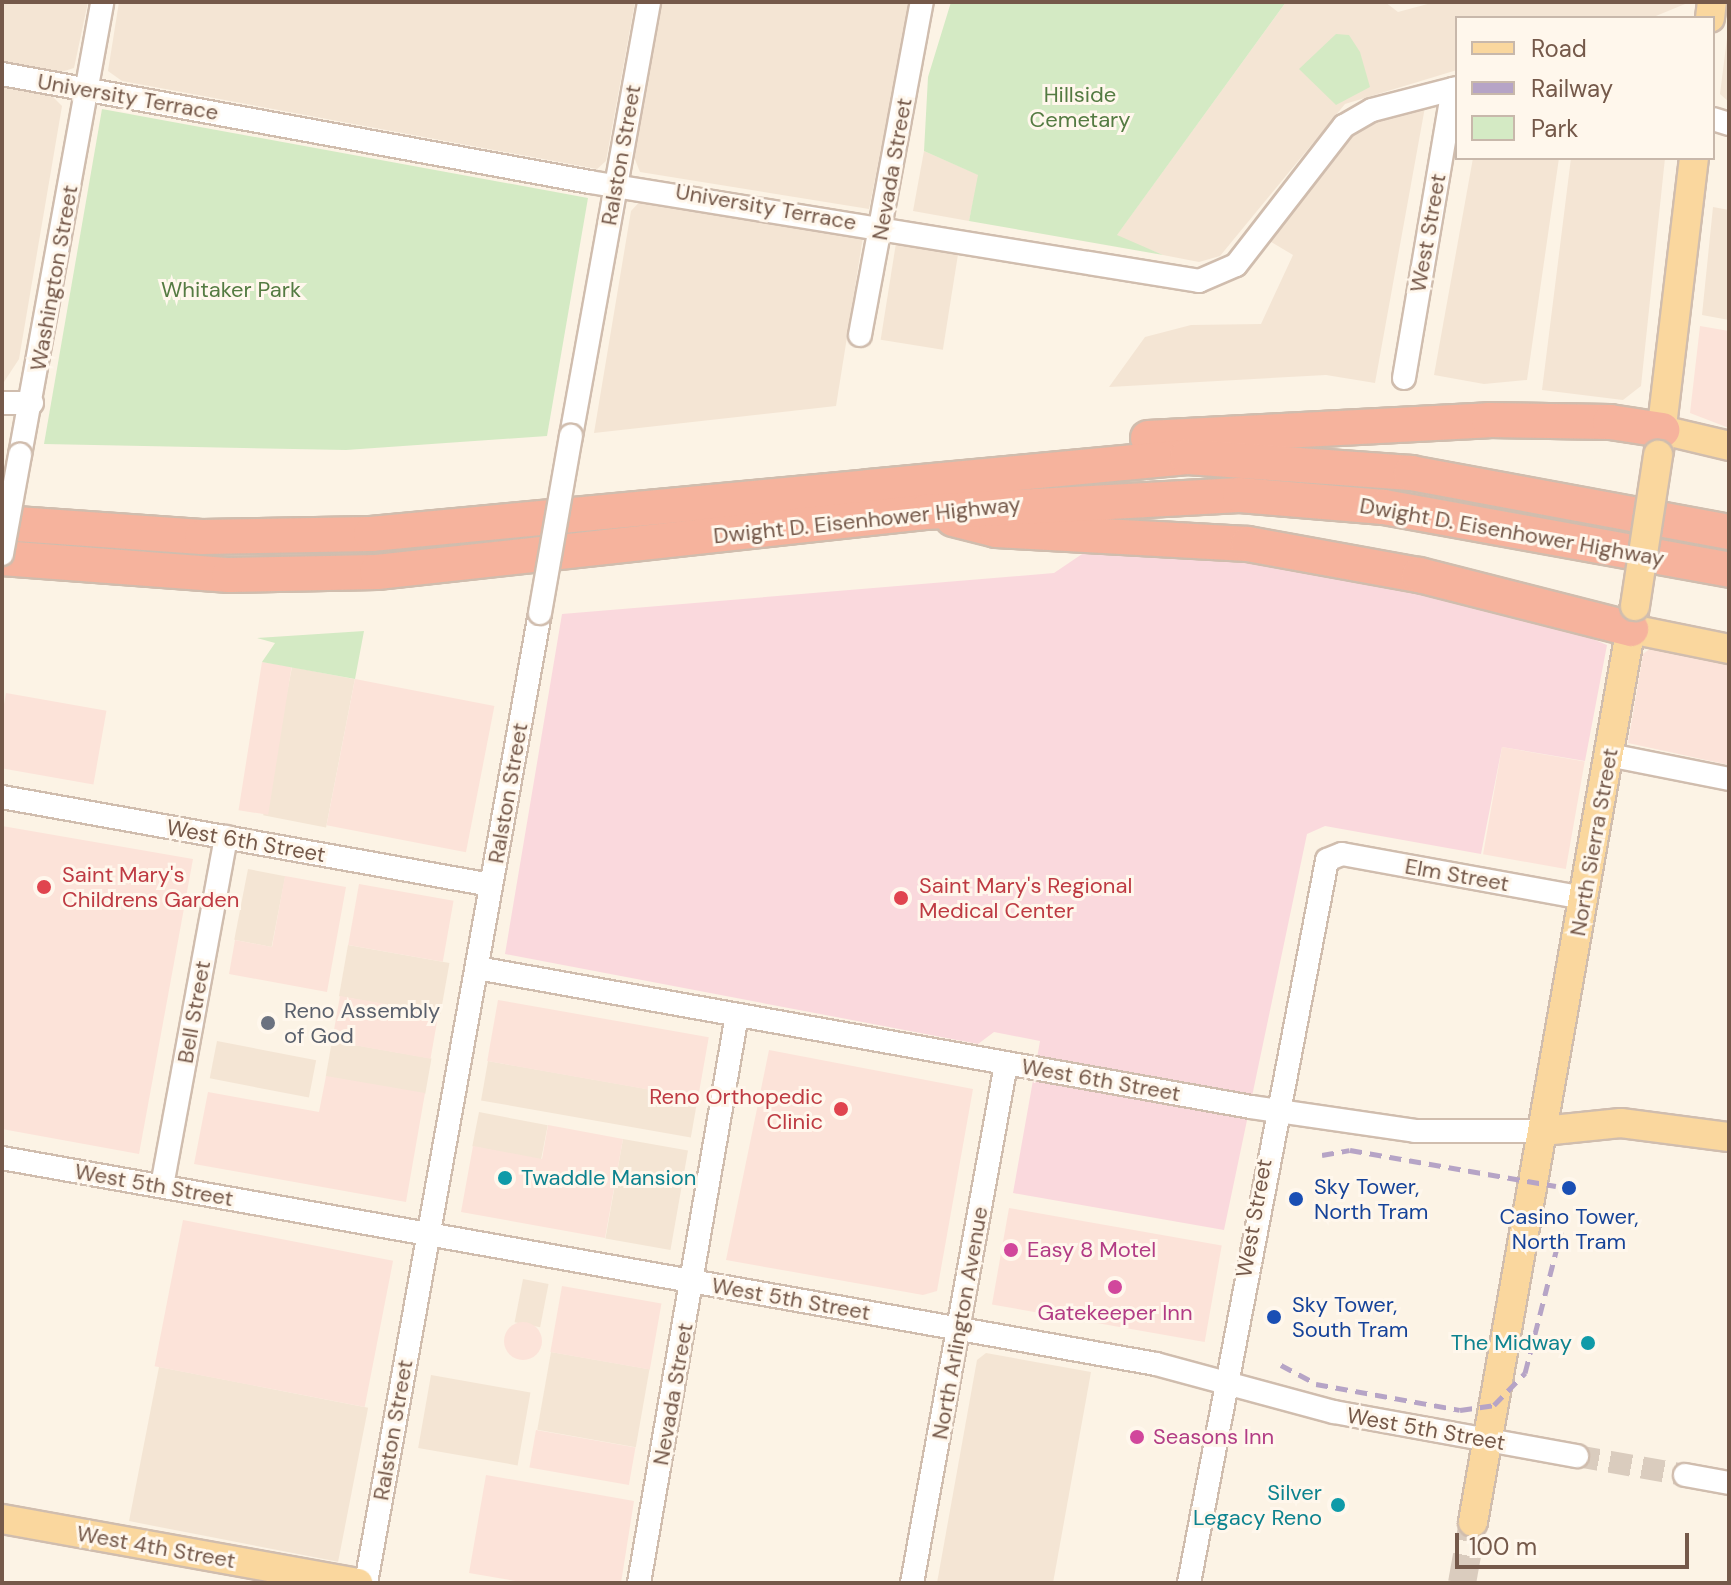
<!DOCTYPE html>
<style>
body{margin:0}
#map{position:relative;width:1731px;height:1585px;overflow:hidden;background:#fcf3e5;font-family:"DM Sans",sans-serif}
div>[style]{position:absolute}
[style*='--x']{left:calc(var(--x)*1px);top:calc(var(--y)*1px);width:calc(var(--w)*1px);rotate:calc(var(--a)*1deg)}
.residential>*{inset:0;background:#f4e5d4;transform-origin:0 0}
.commercial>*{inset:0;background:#fce3d9;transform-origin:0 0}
.round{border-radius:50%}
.medical>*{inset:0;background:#fad9dd}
.green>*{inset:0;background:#d4eac4}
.minor-tunnel>*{height:22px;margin-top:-11px;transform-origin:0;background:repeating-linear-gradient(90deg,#daccbe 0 22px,transparent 0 33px)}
.major-tunnel>*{height:28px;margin-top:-14px;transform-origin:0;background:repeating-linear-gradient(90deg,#daccbe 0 28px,transparent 0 42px)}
.roads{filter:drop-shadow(2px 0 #d0bdae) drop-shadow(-2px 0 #d0bdae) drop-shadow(0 2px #d0bdae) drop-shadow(0 -2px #d0bdae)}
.minor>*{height:22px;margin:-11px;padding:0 11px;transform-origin:11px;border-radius:11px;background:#fff}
.major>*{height:28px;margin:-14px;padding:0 14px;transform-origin:14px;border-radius:14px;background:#fad79e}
.highway>*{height:34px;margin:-17px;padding:0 17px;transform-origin:17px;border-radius:17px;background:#f6b39d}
.rail>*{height:5px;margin-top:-2.5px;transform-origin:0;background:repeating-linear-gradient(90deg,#b6a4c6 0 12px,transparent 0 20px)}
.bridges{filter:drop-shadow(2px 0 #d0bdae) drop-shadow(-2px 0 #d0bdae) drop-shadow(0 2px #d0bdae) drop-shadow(0 -2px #d0bdae)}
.minor-bridge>*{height:22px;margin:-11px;padding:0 11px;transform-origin:11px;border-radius:11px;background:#fff}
.major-bridge>*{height:28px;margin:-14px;padding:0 14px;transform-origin:14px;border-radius:14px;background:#fad79e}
.dots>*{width:22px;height:22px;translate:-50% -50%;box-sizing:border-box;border:4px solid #fff7ec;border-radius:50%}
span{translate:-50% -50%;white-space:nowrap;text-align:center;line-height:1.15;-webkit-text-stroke:6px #fff7ec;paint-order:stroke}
.park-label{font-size:22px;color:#547b42}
.street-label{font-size:22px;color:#75594a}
.health-label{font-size:22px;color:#be3a42}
.left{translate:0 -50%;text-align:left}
.right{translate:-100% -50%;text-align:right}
.worship-label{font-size:22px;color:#5b616d}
.culture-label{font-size:22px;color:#0d838f}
.transit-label{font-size:22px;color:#164399}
.hotel-label{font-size:22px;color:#b23c85}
.frame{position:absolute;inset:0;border:4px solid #75594a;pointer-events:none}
.legend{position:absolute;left:1455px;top:16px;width:260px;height:144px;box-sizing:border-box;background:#fff7ec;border:2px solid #c8b8ab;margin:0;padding:10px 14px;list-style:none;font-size:24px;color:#75594a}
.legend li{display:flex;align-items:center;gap:16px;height:40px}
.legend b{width:40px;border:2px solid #c8b8ab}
.scale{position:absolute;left:1455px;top:1533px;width:234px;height:36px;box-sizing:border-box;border:4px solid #75594a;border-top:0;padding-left:10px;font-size:24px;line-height:28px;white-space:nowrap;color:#75594a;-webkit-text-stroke:6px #fff7ec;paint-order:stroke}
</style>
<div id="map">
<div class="residential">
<div style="clip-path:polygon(2px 2px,88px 2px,74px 68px,58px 73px,2px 62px)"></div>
<div style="clip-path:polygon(119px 2px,635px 2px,606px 161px,597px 169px,122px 81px,108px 71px)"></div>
<div style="clip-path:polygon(662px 2px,910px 2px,869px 209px,640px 172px,634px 157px)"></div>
<div style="clip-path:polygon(1286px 2px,1385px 2px,1398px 12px,1435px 2px,1690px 2px,1651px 18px,1457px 18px,1457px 70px,1345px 104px,1220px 256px,1199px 262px,1163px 255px,1116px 236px)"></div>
<div style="clip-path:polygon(1729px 22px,1729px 102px,1720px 94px)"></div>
<div style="clip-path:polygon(2px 85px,50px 94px,62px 106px,19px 359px,2px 385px)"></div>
<div style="clip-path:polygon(1425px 107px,1375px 383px,1326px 375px,1109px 387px,1145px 337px,1191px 325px,1261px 324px,1293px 255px,1268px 240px,1323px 166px,1361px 123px)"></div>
<div style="clip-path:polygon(924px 151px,979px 175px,969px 221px,913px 211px)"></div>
<div style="clip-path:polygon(1473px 158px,1559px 158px,1527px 380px,1484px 384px,1434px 375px)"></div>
<div style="clip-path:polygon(1571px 158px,1665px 158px,1641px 386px,1623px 400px,1542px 390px)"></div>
<div style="clip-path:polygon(643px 198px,863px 237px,836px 406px,594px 433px,631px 211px)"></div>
<div style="clip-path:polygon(1713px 207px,1729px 210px,1729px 320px,1702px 315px)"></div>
<div style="left:896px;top:243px;width:63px;height:98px;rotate:9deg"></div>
<div style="left:292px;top:667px;width:64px;height:151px;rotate:11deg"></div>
<div style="left:248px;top:869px;width:38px;height:72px;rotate:11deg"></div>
<div style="left:348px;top:945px;width:103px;height:52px;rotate:10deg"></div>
<div style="left:217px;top:1041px;width:101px;height:38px;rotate:11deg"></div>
<div style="left:332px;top:1041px;width:101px;height:36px;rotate:10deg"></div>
<div style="left:488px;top:1061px;width:213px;height:40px;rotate:10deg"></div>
<div style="left:479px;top:1112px;width:70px;height:35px;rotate:11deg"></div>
<div style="left:623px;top:1139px;width:66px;height:101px;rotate:10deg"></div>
<div style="left:523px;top:1279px;width:26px;height:44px;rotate:11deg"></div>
<div style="left:551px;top:1352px;width:100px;height:79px;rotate:10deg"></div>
<div style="clip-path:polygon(986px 1353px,1091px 1372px,1053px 1583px,937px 1583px,977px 1360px)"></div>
<div style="left:159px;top:1367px;width:213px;height:157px;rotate:11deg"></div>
<div style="left:431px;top:1375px;width:101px;height:74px;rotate:10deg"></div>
</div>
<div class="commercial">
<div style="clip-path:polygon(1700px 326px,1729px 331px,1729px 428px,1690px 413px)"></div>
<div style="clip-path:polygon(1651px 648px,1729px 663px,1729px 765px,1628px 743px,1643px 654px)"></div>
<div style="left:262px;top:662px;width:30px;height:150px;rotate:9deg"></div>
<div style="left:355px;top:679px;width:142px;height:149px;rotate:11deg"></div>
<div style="left:6px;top:693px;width:102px;height:75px;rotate:10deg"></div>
<div style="left:1502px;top:747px;width:84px;height:109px;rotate:10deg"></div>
<div style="clip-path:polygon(2px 826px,193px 859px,139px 1154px,2px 1129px)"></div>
<div style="clip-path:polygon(285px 876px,346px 887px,327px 992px,229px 974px,235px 940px,272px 947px)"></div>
<div style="left:359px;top:884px;width:96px;height:62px;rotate:10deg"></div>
<div style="left:340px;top:996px;width:100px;height:46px;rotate:10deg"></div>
<div style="left:498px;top:1000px;width:214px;height:62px;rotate:10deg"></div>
<div style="clip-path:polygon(769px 1050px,973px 1089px,937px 1291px,923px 1295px,726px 1260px)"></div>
<div style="clip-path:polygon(326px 1076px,425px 1093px,406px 1202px,194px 1164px,208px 1092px,319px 1112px)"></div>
<div style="clip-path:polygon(548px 1125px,623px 1139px,605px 1238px,461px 1212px,473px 1146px,542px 1159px)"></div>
<div style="left:1009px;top:1208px;width:216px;height:98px;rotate:10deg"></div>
<div style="left:183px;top:1220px;width:214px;height:149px;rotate:11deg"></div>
<div style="left:562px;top:1286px;width:101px;height:67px;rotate:10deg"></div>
<div class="round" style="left:504px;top:1322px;width:38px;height:38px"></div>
<div style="left:536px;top:1430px;width:101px;height:38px;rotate:10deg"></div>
<div style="clip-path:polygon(486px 1475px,634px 1501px,621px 1583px,527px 1583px,469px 1573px)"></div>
</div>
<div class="medical">
<div style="clip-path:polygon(1160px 545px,1388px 586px,1562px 626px,1607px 645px,1585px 761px,1502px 747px,1481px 854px,1325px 826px,1307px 834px,1224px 1230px,1013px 1193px,1040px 1041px,994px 1032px,978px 1044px,505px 954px,562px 614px,1054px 573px,1094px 546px)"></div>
</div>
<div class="green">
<div style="clip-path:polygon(951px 2px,1286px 2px,1117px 235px,1163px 255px,969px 221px,978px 175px,924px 151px,928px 77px)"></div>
<div style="clip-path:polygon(1336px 34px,1349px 35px,1360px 52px,1370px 87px,1336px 105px,1299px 69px)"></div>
<div style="clip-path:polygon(102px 109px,588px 198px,547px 436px,346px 450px,44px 444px)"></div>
<div style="clip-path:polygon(364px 631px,355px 679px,262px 662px,275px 643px,257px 638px)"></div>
</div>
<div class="minor-tunnel">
<div style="--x:1577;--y:1456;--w:110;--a:10"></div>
</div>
<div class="major-tunnel">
<div style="--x:1462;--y:1583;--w:62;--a:-79.8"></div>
</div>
<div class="roads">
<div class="minor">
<div style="--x:2;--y:74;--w:598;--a:10.41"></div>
<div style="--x:590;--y:182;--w:617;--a:9.23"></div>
<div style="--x:1199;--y:281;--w:40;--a:-23.4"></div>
<div style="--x:1236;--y:265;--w:176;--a:-52.2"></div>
<div style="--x:1344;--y:126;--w:32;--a:-30"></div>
<div style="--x:1372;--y:110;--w:88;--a:-14.5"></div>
<div style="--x:1713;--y:119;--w:17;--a:17"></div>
<div style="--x:860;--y:335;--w:339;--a:-79.5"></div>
<div style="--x:1404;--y:378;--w:293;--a:-80.4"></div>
<div style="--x:2;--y:403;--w:30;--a:0"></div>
<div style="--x:571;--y:436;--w:441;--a:-79.8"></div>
<div style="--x:20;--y:455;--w:460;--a:-79.7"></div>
<div style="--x:1609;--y:755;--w:122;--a:11.3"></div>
<div style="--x:2;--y:797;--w:497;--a:10.2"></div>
<div style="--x:477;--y:968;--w:786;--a:10.18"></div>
<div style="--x:1251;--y:1107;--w:166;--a:8.3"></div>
<div style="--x:1415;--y:1131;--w:128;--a:0"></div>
<div style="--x:2;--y:1158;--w:1172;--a:10.12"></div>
<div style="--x:1156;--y:1364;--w:184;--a:15.1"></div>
<div style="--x:1334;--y:1412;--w:247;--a:10.3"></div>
<div style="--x:162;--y:1186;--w:355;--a:-79.6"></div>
<div style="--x:1685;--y:1475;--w:45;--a:10.3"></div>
<div style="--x:366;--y:1583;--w:985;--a:-79.83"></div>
<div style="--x:639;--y:1583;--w:576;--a:-80.21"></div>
<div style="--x:912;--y:1583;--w:527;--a:-79.73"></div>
<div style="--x:1189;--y:1583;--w:736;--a:-79.19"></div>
<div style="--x:1327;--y:860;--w:16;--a:-22"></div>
<div style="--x:1342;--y:854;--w:245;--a:10.3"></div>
</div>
<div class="major">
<div style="--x:1710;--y:18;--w:16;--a:-83"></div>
<div style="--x:1662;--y:430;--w:69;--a:13.4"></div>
<div style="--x:1659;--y:451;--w:295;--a:-83.2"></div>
<div style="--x:1631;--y:629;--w:100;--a:11.5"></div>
<div style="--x:1543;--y:1131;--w:78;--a:-5.9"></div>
<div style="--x:1621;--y:1123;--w:109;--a:7.4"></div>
<div style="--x:2;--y:1519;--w:362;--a:10.2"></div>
<div style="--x:1473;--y:1522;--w:926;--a:-79.99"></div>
</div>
<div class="highway">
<div style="--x:1148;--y:438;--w:341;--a:-3"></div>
<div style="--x:1489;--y:420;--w:121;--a:0.9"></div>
<div style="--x:1610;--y:422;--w:53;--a:8.7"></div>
<div style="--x:953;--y:519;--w:44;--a:14.3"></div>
<div style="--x:996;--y:530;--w:252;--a:3.2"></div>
<div style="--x:1248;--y:544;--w:174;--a:10.3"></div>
<div style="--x:1419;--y:575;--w:219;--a:14.3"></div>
<div style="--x:2;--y:523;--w:200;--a:4"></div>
<div style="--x:202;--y:537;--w:169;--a:-1"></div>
<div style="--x:371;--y:534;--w:820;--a:-5.39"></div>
<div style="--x:1187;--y:457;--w:225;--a:4.1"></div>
<div style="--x:1411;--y:473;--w:323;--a:10.5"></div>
<div style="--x:2;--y:558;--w:228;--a:4.3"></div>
<div style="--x:229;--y:575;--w:148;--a:-1.2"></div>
<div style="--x:377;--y:572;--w:551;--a:-6.25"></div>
<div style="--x:925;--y:512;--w:315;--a:-3.1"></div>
<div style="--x:1240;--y:495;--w:144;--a:4.8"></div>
<div style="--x:1384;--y:507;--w:351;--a:10.3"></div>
</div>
</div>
<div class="rail">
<div style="--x:1322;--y:1155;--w:28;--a:-10"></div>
<div style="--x:1350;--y:1150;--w:209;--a:9.9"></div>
<div style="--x:1281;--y:1365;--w:40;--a:28"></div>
<div style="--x:1316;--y:1384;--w:146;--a:10.2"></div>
<div style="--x:1460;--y:1410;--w:34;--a:-8"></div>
<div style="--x:1494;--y:1405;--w:45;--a:-45.9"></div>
<div style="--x:1525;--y:1373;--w:146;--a:-75.7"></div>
</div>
<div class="bridges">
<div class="minor-bridge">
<div style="--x:2;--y:554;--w:101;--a:-79.7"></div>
<div style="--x:540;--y:613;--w:180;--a:-80.1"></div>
</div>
<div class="major-bridge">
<div style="--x:1635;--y:606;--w:153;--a:-81.3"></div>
</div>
</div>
<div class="dots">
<div style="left:44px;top:887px;background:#e0444e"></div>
<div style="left:901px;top:898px;background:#e0444e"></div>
<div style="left:268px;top:1023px;background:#6b7280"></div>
<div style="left:841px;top:1109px;background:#e0444e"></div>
<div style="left:505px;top:1178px;background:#0f9aa8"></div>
<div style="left:1569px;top:1188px;background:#1a4fb4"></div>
<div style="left:1296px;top:1199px;background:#1a4fb4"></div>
<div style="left:1011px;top:1250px;background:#d1479c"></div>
<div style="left:1115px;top:1287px;background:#d1479c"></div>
<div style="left:1274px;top:1317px;background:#1a4fb4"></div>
<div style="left:1588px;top:1343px;background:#0f9aa8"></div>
<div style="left:1137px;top:1437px;background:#d1479c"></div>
<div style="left:1338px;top:1505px;background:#0f9aa8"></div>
</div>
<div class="park-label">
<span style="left:1080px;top:107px">Hillside<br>Cemetary</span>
<span style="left:231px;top:290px">Whitaker Park</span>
</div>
<div class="street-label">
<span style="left:128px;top:97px;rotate:10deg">University Terrace</span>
<span style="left:621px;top:155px;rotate:-80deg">Ralston Street</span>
<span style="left:892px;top:169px;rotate:-80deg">Nevada Street</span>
<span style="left:766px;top:207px;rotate:10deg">University Terrace</span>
<span style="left:1428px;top:233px;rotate:-80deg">West Street</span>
<span style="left:54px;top:278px;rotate:-80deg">Washington Street</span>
<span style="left:867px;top:520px;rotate:-6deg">Dwight D. Eisenhower Highway</span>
<span style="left:1512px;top:532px;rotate:10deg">Dwight D. Eisenhower Highway</span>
<span style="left:508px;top:793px;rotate:-80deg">Ralston Street</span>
<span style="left:246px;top:841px;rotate:10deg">West 6th Street</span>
<span style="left:1594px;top:842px;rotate:-80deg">North Sierra Street</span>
<span style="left:1457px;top:875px;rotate:10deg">Elm Street</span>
<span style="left:194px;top:1012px;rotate:-80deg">Bell Street</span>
<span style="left:1101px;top:1080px;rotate:10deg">West 6th Street</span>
<span style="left:154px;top:1185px;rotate:10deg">West 5th Street</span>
<span style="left:1254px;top:1218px;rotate:-80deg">West Street</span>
<span style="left:791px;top:1299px;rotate:10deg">West 5th Street</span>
<span style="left:960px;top:1323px;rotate:-80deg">North Arlington Avenue</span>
<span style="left:673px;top:1394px;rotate:-80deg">Nevada Street</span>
<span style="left:1426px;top:1429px;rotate:10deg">West 5th Street</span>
<span style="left:393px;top:1430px;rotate:-80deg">Ralston Street</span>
<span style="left:156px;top:1547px;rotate:10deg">West 4th Street</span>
</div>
<div class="health-label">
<span class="left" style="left:62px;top:887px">Saint Mary's<br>Childrens Garden</span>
<span class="left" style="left:919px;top:898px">Saint Mary's Regional<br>Medical Center</span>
<span class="right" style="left:823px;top:1109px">Reno Orthopedic<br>Clinic</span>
</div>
<div class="worship-label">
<span class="left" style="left:284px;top:1023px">Reno Assembly<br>of God</span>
</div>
<div class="culture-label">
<span class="left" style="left:521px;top:1178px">Twaddle Mansion</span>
<span class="right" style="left:1572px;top:1343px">The Midway</span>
<span class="right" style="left:1322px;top:1505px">Silver<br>Legacy Reno</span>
</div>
<div class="transit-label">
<span class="left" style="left:1314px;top:1199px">Sky Tower,<br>North Tram</span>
<span style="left:1569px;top:1229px">Casino Tower,<br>North Tram</span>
<span class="left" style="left:1292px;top:1317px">Sky Tower,<br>South Tram</span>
</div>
<div class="hotel-label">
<span class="left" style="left:1027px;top:1250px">Easy 8 Motel</span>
<span style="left:1115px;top:1313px">Gatekeeper Inn</span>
<span class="left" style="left:1153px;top:1437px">Seasons Inn</span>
</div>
<div class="frame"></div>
<ul class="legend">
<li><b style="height:10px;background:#fad79e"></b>Road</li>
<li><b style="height:10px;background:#b6a4c6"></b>Railway</li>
<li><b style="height:22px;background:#d4eac4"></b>Park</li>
</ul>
<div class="scale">100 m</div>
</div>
